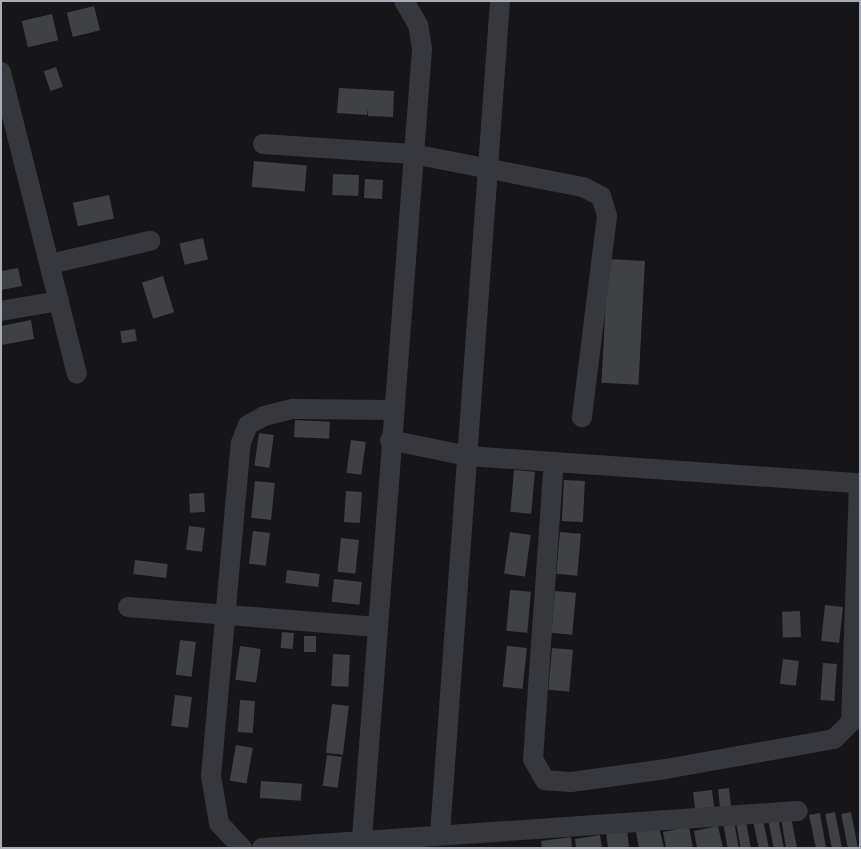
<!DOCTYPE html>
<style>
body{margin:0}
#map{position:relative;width:861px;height:849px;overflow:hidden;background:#161618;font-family:"PT Sans",sans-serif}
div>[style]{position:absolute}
.building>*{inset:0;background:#404145;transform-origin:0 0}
.minor>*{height:20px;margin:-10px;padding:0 10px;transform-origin:10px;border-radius:10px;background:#37383d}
span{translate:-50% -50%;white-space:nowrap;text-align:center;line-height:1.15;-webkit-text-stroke:4.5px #111113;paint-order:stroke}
.frame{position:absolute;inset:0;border:2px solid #a8adb8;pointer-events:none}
</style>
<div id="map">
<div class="building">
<i style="left:94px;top:6px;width:25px;height:28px;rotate:76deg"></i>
<i style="left:52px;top:14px;width:27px;height:31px;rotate:77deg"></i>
<i style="left:56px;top:67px;width:21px;height:13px;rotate:71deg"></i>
<i style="clip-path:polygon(339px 88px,394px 91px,393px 117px,368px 116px,368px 109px,367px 115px,337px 113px)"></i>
<i style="left:254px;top:161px;width:53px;height:26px;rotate:5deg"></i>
<i style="left:333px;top:174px;width:26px;height:21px;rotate:2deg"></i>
<i style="left:365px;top:179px;width:18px;height:19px;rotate:3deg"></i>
<i style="left:109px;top:195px;width:24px;height:37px;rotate:78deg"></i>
<i style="left:203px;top:238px;width:22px;height:24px;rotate:77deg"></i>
<i style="left:608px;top:259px;width:37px;height:124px;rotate:3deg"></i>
<i style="clip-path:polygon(18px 268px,22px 286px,1px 290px,1px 271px)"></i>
<i style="left:163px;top:276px;width:38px;height:22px;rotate:73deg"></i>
<i style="clip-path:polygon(31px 320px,34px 339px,1px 345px,1px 326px)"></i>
<i style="left:135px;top:329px;width:12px;height:15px;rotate:81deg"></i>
<i style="left:295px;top:420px;width:35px;height:17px;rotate:3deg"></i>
<i style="left:259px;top:433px;width:15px;height:33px;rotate:8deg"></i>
<i style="left:351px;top:440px;width:15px;height:33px;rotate:8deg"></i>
<i style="left:514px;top:470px;width:21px;height:42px;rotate:5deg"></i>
<i style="left:564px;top:480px;width:21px;height:41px;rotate:3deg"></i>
<i style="left:255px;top:481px;width:20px;height:37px;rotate:6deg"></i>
<i style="left:346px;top:491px;width:16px;height:31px;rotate:4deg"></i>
<i style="left:204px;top:493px;width:19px;height:15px;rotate:87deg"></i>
<i style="left:189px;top:526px;width:16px;height:24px;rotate:7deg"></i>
<i style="left:253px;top:531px;width:17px;height:33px;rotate:7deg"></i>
<i style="left:510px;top:532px;width:21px;height:42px;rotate:8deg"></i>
<i style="left:560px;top:532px;width:21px;height:42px;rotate:5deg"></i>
<i style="left:341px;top:538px;width:18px;height:34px;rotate:6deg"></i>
<i style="left:135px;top:560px;width:33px;height:14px;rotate:7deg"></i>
<i style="left:287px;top:570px;width:33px;height:13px;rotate:7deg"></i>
<i style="left:334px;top:579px;width:28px;height:23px;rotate:6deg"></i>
<i style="left:510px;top:590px;width:21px;height:41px;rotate:5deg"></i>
<i style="left:555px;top:591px;width:21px;height:42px;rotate:5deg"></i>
<i style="left:825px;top:605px;width:18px;height:36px;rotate:6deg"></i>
<i style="left:800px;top:611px;width:26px;height:18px;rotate:88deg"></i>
<i style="left:282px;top:632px;width:12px;height:16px;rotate:5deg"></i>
<i style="left:304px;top:636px;width:12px;height:16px"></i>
<i style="left:180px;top:640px;width:16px;height:35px;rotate:7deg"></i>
<i style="left:240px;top:646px;width:21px;height:34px;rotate:8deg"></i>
<i style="left:507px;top:646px;width:20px;height:41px;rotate:6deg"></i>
<i style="left:552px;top:648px;width:21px;height:42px;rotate:5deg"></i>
<i style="left:333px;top:654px;width:17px;height:32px;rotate:3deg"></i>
<i style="left:783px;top:659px;width:16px;height:25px;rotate:7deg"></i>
<i style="left:823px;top:663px;width:14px;height:37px;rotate:4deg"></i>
<i style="left:175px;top:695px;width:17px;height:31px;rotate:7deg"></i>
<i style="left:240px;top:700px;width:15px;height:32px;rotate:4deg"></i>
<i style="left:332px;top:704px;width:17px;height:49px;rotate:7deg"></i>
<i style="left:236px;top:745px;width:17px;height:36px;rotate:10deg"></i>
<i style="left:327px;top:755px;width:15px;height:31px;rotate:8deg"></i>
<i style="left:261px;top:781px;width:41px;height:17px;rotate:4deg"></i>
<i style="left:729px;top:788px;width:20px;height:11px;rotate:84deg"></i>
<i style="left:712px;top:790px;width:17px;height:19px;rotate:83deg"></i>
<i style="left:835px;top:812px;width:37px;height:10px;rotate:79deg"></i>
<i style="left:851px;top:812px;width:37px;height:10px;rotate:79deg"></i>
<i style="clip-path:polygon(820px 813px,826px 848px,816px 848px,809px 815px)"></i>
<i style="clip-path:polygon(791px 817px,797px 848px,786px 848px,781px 818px)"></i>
<i style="left:778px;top:818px;width:31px;height:10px;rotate:79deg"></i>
<i style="left:763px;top:820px;width:29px;height:10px;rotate:78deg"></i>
<i style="left:734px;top:821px;width:27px;height:11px;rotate:80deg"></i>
<i style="left:746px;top:821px;width:27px;height:10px;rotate:80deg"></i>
<i style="clip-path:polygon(718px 826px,723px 848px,697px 848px,694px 831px)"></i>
<i style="clip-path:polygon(659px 827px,664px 848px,639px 848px,636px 832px)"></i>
<i style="clip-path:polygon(689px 827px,693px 848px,666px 848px,663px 832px)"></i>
<i style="clip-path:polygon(627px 829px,629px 848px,608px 848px,606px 832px)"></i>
<i style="clip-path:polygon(600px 835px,602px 848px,576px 848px,575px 839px)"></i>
<i style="clip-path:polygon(571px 837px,572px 848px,542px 848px,541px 841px)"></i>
</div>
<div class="minor">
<i style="left:1px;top:72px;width:311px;rotate:75.9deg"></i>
<i style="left:263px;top:144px;width:150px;rotate:3.8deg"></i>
<i style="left:413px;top:154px;width:173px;rotate:11deg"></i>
<i style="left:583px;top:187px;width:20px;rotate:27deg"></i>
<i style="left:601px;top:196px;width:21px;rotate:73deg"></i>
<i style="left:607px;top:216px;width:203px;rotate:97.1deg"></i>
<i style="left:50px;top:264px;width:103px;rotate:-13deg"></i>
<i style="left:1px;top:311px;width:59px;rotate:-9.8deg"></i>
<i style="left:390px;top:440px;width:80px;rotate:11.6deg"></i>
<i style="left:468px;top:456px;width:392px;rotate:4deg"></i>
<i style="left:859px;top:483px;width:239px;rotate:91.9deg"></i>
<i style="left:851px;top:722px;width:24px;rotate:135deg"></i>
<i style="left:834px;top:739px;width:171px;rotate:169.9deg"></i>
<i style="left:666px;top:769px;width:96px;rotate:172.2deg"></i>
<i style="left:571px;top:782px;width:26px;rotate:-176deg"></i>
<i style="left:545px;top:780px;width:24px;rotate:-120deg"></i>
<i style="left:533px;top:759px;width:298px;rotate:-86deg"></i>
<i style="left:128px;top:607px;width:250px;rotate:4.6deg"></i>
<i style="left:440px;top:834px;width:835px;rotate:-85.88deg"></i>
<i style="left:362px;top:838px;width:791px;rotate:-85.65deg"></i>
<i style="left:422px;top:49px;width:24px;rotate:-99deg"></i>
<i style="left:418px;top:25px;width:28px;rotate:-120deg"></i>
<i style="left:242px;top:848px;width:34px;rotate:-133deg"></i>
<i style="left:219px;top:823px;width:48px;rotate:-99.7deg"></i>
<i style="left:211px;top:776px;width:334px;rotate:-84.9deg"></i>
<i style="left:241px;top:443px;width:19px;rotate:-69deg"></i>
<i style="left:248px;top:425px;width:18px;rotate:-29deg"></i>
<i style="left:264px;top:416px;width:30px;rotate:-14deg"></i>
<i style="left:293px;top:409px;width:99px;rotate:0.6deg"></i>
<i style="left:262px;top:848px;width:537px;rotate:-3.95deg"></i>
</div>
<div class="frame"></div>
</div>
